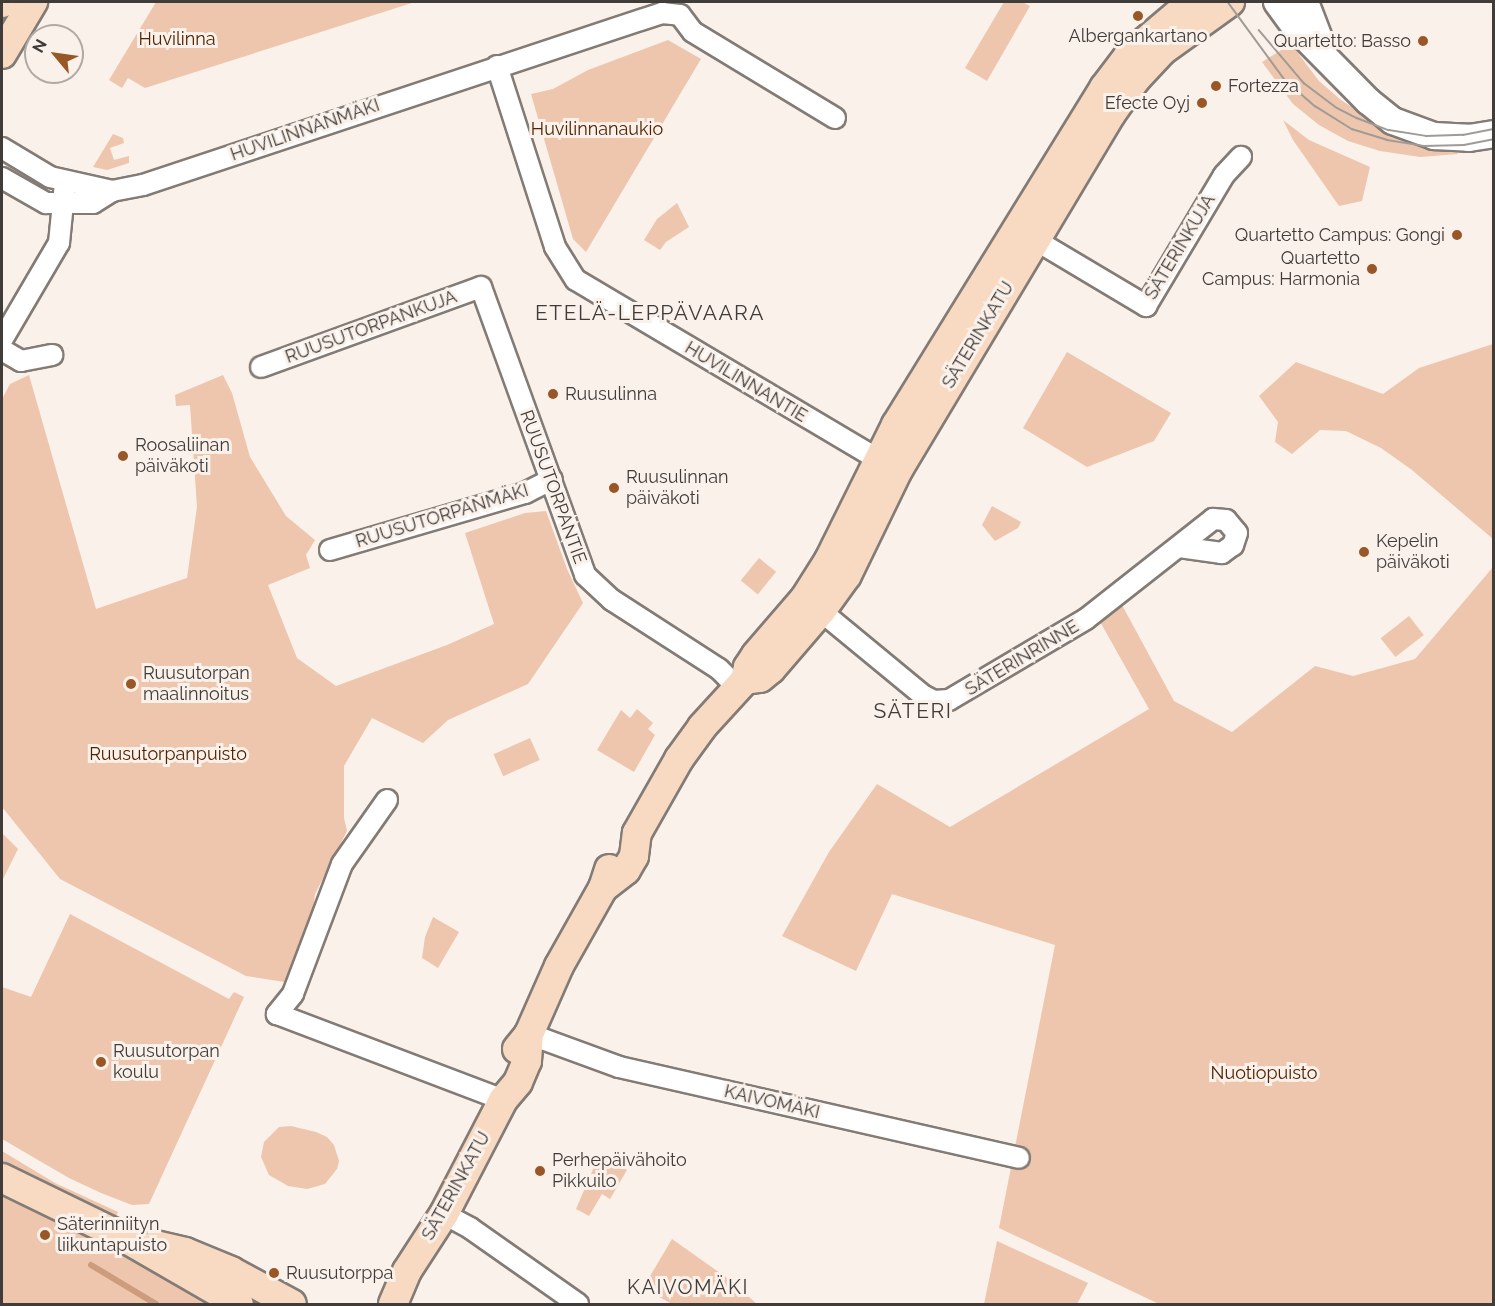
<!DOCTYPE html>
<meta charset="utf-8">
<style>
body{margin:0}
#map{position:relative;width:1495px;height:1306px;overflow:hidden;background:#fbf1eb;font-family:Raleway,sans-serif}
div>[style]{position:absolute}
.green>*{inset:0;background:#edc6ad;transform-origin:0 0}
.stream>*{height:6px;margin:-3px;padding:0 3px;transform-origin:3px;border-radius:3px;background:#cc9c7d}
.roads{filter:drop-shadow(2px 0 #837b75) drop-shadow(-2px 0 #837b75) drop-shadow(0 2px #837b75) drop-shadow(0 -2px #837b75)}
.minor>*{height:20px;margin:-10px;padding:0 10px;transform-origin:10px;border-radius:10px;background:#fff}
.tertiary>*{height:26px;margin:-13px;padding:0 13px;transform-origin:13px;border-radius:13px;background:#fff}
.secondary>*{height:28px;margin:-14px;padding:0 14px;transform-origin:14px;border-radius:14px;background:#f8dac3}
.tram>*{height:1.5px;margin:-0.75px;padding:0 0.75px;transform-origin:0.75px;border-radius:0.75px;background:#a19b96}
.dots>*{width:16px;height:16px;translate:-50% -50%;box-sizing:border-box;border:3px solid #fbf1eb;border-radius:50%}
span{translate:-50% -50%;white-space:nowrap;text-align:center;line-height:1.15;-webkit-text-stroke:6px #fbf1eb;paint-order:stroke}
.poi-label{font-size:18px;color:#3f3c39}
.right{translate:-100% -50%;text-align:right}
.left{translate:0 -50%;text-align:left}
.park-label{font-size:18px;color:#512300}
.street-label{font-size:18px;color:#3f3c39}
.neighbourhood-label{font-size:20px;color:#3f3c39;letter-spacing:1.5px}
.quarter-label{font-size:21px;color:#3f3c39;letter-spacing:1.5px}
.frame{position:absolute;inset:0;border:3px solid #3f3c39;pointer-events:none}
.north{position:absolute;left:24px;top:24px;width:60px;height:60px;box-sizing:border-box;background:#fbf1eb;border:2px solid #b0a9a4;border-radius:50%;rotate:299deg;font-size:16px;font-weight:700;line-height:24px;text-align:center;color:#3f3c39}
.north::after{content:'';display:block;margin:auto;width:21px;height:27px;background:#995626;clip-path:polygon(50% 0,100% 100%,50% 72%,0 100%)}
</style>
<div id="map">
<div class="green">
<i style="clip-path:polygon(156px 2px,415px 2px,145px 88px,128px 78px,122px 88px,109px 80px)"></i>
<i style="clip-path:polygon(1004px 2px,1022px 2px,1030px 6px,987px 81px,965px 68px)"></i>
<i style="clip-path:polygon(668px 40px,701px 59px,586px 252px,573px 239px,531px 94px,553px 89px,588px 70px)"></i>
<i style="clip-path:polygon(1291px 44px,1319px 81px,1341px 100px,1374px 121px,1453px 148px,1458px 154px,1420px 157px,1380px 151px,1348px 141px,1319px 125px,1293px 104px,1262px 62px)"></i>
<i style="clip-path:polygon(1283px 120px,1309px 140px,1370px 167px,1362px 201px,1339px 206px,1293px 140px)"></i>
<i style="clip-path:polygon(113px 134px,123px 138px,124px 143px,110px 148px,114px 160px,129px 156px,129px 163px,107px 170px,93px 167px)"></i>
<i style="clip-path:polygon(677px 203px,689px 227px,666px 242px,660px 250px,644px 240px,657px 219px)"></i>
<i style="clip-path:polygon(1493px 344px,1493px 539px,1412px 470px,1381px 448px,1346px 431px,1320px 430px,1292px 454px,1275px 442px,1278px 422px,1259px 396px,1296px 362px,1383px 394px,1419px 368px)"></i>
<i style="clip-path:polygon(1067px 352px,1171px 413px,1154px 441px,1087px 467px,1023px 428px)"></i>
<i style="clip-path:polygon(29px 375px,96px 609px,187px 578px,197px 507px,190px 405px,176px 406px,175px 395px,223px 375px,232px 393px,250px 457px,286px 516px,315px 540px,306px 555px,310px 568px,268px 585px,297px 658px,336px 686px,447px 645px,494px 624px,465px 533px,525px 513px,546px 511px,567px 569px,583px 603px,528px 684px,448px 720px,423px 743px,372px 718px,344px 766px,344px 818px,347px 831px,315px 894px,311px 927px,291px 983px,246px 976px,60px 879px,2px 807px,2px 399px,10px 384px)"></i>
<i style="clip-path:polygon(992px 506px,1021px 522px,1018px 528px,995px 541px,982px 525px)"></i>
<i style="left:759px;top:558px;width:22px;height:29px;rotate:39deg"></i>
<i style="clip-path:polygon(1493px 567px,1493px 1304px,1159px 1304px,999px 1228px,1055px 945px,892px 894px,856px 971px,782px 936px,829px 852px,877px 784px,950px 827px,1149px 709px,1098px 618px,1122px 605px,1174px 701px,1232px 732px,1315px 666px,1353px 676px,1415px 659px)"></i>
<i style="left:1409px;top:616px;width:24px;height:36px;rotate:52deg"></i>
<i style="clip-path:polygon(637px 709px,653px 723px,648px 729px,655px 735px,634px 772px,597px 750px,621px 710px,630px 718px)"></i>
<i style="left:530px;top:738px;width:24px;height:40px;rotate:66deg"></i>
<i style="clip-path:polygon(2px 833px,18px 849px,2px 881px)"></i>
<i style="clip-path:polygon(70px 914px,229px 999px,234px 992px,244px 997px,149px 1204px,132px 1205px,101px 1193px,69px 1178px,2px 1139px,2px 987px,31px 997px)"></i>
<i style="clip-path:polygon(433px 917px,459px 932px,438px 968px,422px 958px,425px 937px)"></i>
<i style="clip-path:polygon(291px 1126px,316px 1132px,327px 1137px,334px 1145px,339px 1161px,337px 1169px,325px 1184px,307px 1189px,288px 1186px,269px 1175px,261px 1157px,264px 1142px,279px 1127px)"></i>
<i style="clip-path:polygon(2px 1151px,55px 1183px,118px 1212px,116px 1217px,119px 1224px,2px 1166px)"></i>
<i style="clip-path:polygon(600px 1153px,613px 1157px,612px 1161px,627px 1170px,610px 1199px,602px 1194px,589px 1216px,576px 1209px)"></i>
<i style="clip-path:polygon(2px 1189px,115px 1249px,219px 1304px,2px 1304px)"></i>
<i style="clip-path:polygon(672px 1239px,730px 1280px,757px 1304px,672px 1304px,643px 1288px)"></i>
<i style="clip-path:polygon(997px 1241px,1088px 1283px,1077px 1304px,984px 1304px)"></i>
</div>
<div class="stream">
<i style="left:91px;top:1265px;width:76px;rotate:31deg"></i>
</div>
<div class="roads">
<div class="minor">
<i style="left:497px;top:66px;width:190px;rotate:72.2deg"></i>
<i style="left:555px;top:247px;width:39px;rotate:58deg"></i>
<i style="left:576px;top:280px;width:363px;rotate:30.7deg"></i>
<i style="left:2px;top:148px;width:56px;rotate:31.1deg"></i>
<i style="left:50px;top:177px;width:64px;rotate:12.7deg"></i>
<i style="left:2px;top:178px;width:51px;rotate:29.6deg"></i>
<i style="left:46px;top:203px;width:47px"></i>
<i style="left:93px;top:203px;width:22px;rotate:-32deg"></i>
<i style="left:112px;top:191px;width:32px;rotate:-11deg"></i>
<i style="left:143px;top:185px;width:547px;rotate:-18.34deg"></i>
<i style="left:662px;top:13px;width:18px;rotate:6deg"></i>
<i style="left:680px;top:15px;width:21px;rotate:53deg"></i>
<i style="left:693px;top:32px;width:166px;rotate:31.2deg"></i>
<i style="left:1027px;top:235px;width:139px;rotate:30.8deg"></i>
<i style="left:1146px;top:306px;width:152px;rotate:-59.2deg"></i>
<i style="left:1224px;top:175px;width:25px;rotate:-47deg"></i>
<i style="left:2px;top:340px;width:113px;rotate:-59.6deg"></i>
<i style="left:59px;top:243px;width:60px;rotate:-84.3deg"></i>
<i style="left:2px;top:350px;width:22px;rotate:30deg"></i>
<i style="left:21px;top:361px;width:32px;rotate:-11deg"></i>
<i style="left:261px;top:367px;width:234px;rotate:-20deg"></i>
<i style="left:481px;top:287px;width:306px;rotate:70.1deg"></i>
<i style="left:585px;top:575px;width:37px;rotate:43deg"></i>
<i style="left:612px;top:600px;width:127px;rotate:32.8deg"></i>
<i style="left:719px;top:669px;width:27px;rotate:45deg"></i>
<i style="left:330px;top:550px;width:203px;rotate:-16.3deg"></i>
<i style="left:525px;top:493px;width:30px;rotate:-27deg"></i>
<i style="left:811px;top:603px;width:146px;rotate:39.5deg"></i>
<i style="left:924px;top:696px;width:11px;rotate:27deg"></i>
<i style="left:934px;top:701px;width:15px;rotate:-4deg"></i>
<i style="left:949px;top:700px;width:159px;rotate:-30.6deg"></i>
<i style="left:1086px;top:619px;width:162px;rotate:-38.2deg"></i>
<i style="left:1213px;top:519px;width:13px;rotate:4deg"></i>
<i style="left:1226px;top:520px;width:17px;rotate:50deg"></i>
<i style="left:1237px;top:533px;width:13px;rotate:108deg"></i>
<i style="left:1233px;top:545px;width:14px;rotate:144deg"></i>
<i style="left:1222px;top:553px;width:43px;rotate:-172.1deg"></i>
<i style="left:387px;top:800px;width:78px;rotate:125.1deg"></i>
<i style="left:342px;top:864px;width:139px;rotate:110.7deg"></i>
<i style="left:293px;top:994px;width:26px;rotate:129deg"></i>
<i style="left:277px;top:1014px;width:242px;rotate:20.8deg"></i>
<i style="left:529px;top:1034px;width:96px;rotate:20.1deg"></i>
<i style="left:619px;top:1067px;width:410px;rotate:12.8deg"></i>
<i style="left:444px;top:1214px;width:30px;rotate:28deg"></i>
<i style="left:470px;top:1228px;width:132px;rotate:35.1deg"></i>
</div>
<div class="tertiary">
<i style="left:1277px;top:2px;width:32px;rotate:54deg"></i>
<i style="left:1296px;top:28px;width:103px;rotate:45.4deg"></i>
<i style="left:1368px;top:101px;width:32px;rotate:39deg"></i>
<i style="left:1393px;top:121px;width:44px;rotate:20.1deg"></i>
<i style="left:1434px;top:136px;width:35px;rotate:3deg"></i>
<i style="left:1469px;top:138px;width:25px;rotate:-9deg"></i>
<i style="left:1305px;top:2px;width:47px;rotate:68.9deg"></i>
</div>
<div class="secondary">
<i style="left:2px;top:3px;width:1px;rotate:-90deg"></i>
<i style="left:2px;top:54px;width:61px;rotate:-59.2deg"></i>
<i style="left:745px;top:680px;width:15px;rotate:-8deg"></i>
<i style="left:760px;top:678px;width:14px;rotate:-39deg"></i>
<i style="left:771px;top:669px;width:77px;rotate:-49.2deg"></i>
<i style="left:821px;top:611px;width:44px;rotate:-54.2deg"></i>
<i style="left:847px;top:575px;width:117px;rotate:-64.1deg"></i>
<i style="left:898px;top:470px;width:415px;rotate:-59.1deg"></i>
<i style="left:1111px;top:114px;width:43px;rotate:-54.5deg"></i>
<i style="left:1136px;top:79px;width:38px;rotate:-47deg"></i>
<i style="left:1162px;top:51px;width:84px;rotate:-35.8deg"></i>
<i style="left:603px;top:888px;width:29px;rotate:-38deg"></i>
<i style="left:626px;top:870px;width:16px;rotate:-60deg"></i>
<i style="left:634px;top:856px;width:23px;rotate:-83deg"></i>
<i style="left:637px;top:833px;width:85px;rotate:-60.4deg"></i>
<i style="left:679px;top:759px;width:39px;rotate:-54deg"></i>
<i style="left:702px;top:727px;width:64px;rotate:-47.5deg"></i>
<i style="left:745px;top:680px;width:13px;rotate:-77deg"></i>
<i style="left:748px;top:667px;width:14px;rotate:-56deg"></i>
<i style="left:756px;top:655px;width:75px;rotate:-49.3deg"></i>
<i style="left:805px;top:598px;width:45px;rotate:-57.7deg"></i>
<i style="left:829px;top:560px;width:151px;rotate:-63.6deg"></i>
<i style="left:896px;top:425px;width:396px;rotate:-58.3deg"></i>
<i style="left:1104px;top:88px;width:40px;rotate:-53deg"></i>
<i style="left:1128px;top:56px;width:84px;rotate:-40.2deg"></i>
<i style="left:517px;top:1049px;width:19px;rotate:-51deg"></i>
<i style="left:529px;top:1034px;width:74px;rotate:-66.2deg"></i>
<i style="left:559px;top:966px;width:90px;rotate:-60.6deg"></i>
<i style="left:603px;top:888px;width:20px;rotate:-72deg"></i>
<i style="left:2px;top:1178px;width:132px;rotate:26deg"></i>
<i style="left:121px;top:1236px;width:136px;rotate:30deg"></i>
<i style="left:155px;top:1245px;width:31px;rotate:13deg"></i>
<i style="left:185px;top:1252px;width:50px;rotate:22.4deg"></i>
<i style="left:231px;top:1271px;width:69px;rotate:28.4deg"></i>
<i style="left:393px;top:1304px;width:36px;rotate:-67deg"></i>
<i style="left:407px;top:1271px;width:68px;rotate:-57deg"></i>
<i style="left:444px;top:1214px;width:128px;rotate:-62.6deg"></i>
<i style="left:503px;top:1100px;width:23px;rotate:-50deg"></i>
<i style="left:518px;top:1082px;width:23px;rotate:-67deg"></i>
<i style="left:527px;top:1061px;width:27px;rotate:-86deg"></i>
</div>
</div>
<div class="tram">
<i style="left:1228px;top:2px;width:97px;rotate:53.8deg"></i>
<i style="left:1285px;top:80px;width:40px;rotate:41deg"></i>
<i style="left:1315px;top:106px;width:44px;rotate:31.9deg"></i>
<i style="left:1352px;top:129px;width:37px;rotate:17deg"></i>
<i style="left:1387px;top:140px;width:37px;rotate:9deg"></i>
<i style="left:1424px;top:146px;width:40px;rotate:-1.4deg"></i>
<i style="left:1464px;top:145px;width:31px;rotate:-11deg"></i>
<i style="left:1259px;top:30px;width:70px;rotate:49.7deg"></i>
<i style="left:1304px;top:83px;width:41px;rotate:37.1deg"></i>
<i style="left:1337px;top:108px;width:22px;rotate:27deg"></i>
<i style="left:1357px;top:118px;width:34px;rotate:21deg"></i>
<i style="left:1389px;top:130px;width:37px;rotate:9deg"></i>
<i style="left:1426px;top:136px;width:37px;rotate:-2deg"></i>
<i style="left:1463px;top:135px;width:32px;rotate:-11deg"></i>
</div>
<div class="dots">
<i style="left:1138px;top:16px;background:#995626"></i>
<i style="left:1423px;top:41px;background:#995626"></i>
<i style="left:1216px;top:86px;background:#995626"></i>
<i style="left:1202px;top:103px;background:#995626"></i>
<i style="left:1457px;top:235px;background:#995626"></i>
<i style="left:1372px;top:269px;background:#995626"></i>
<i style="left:553px;top:394px;background:#995626"></i>
<i style="left:123px;top:456px;background:#995626"></i>
<i style="left:614px;top:488px;background:#995626"></i>
<i style="left:1364px;top:552px;background:#995626"></i>
<i style="left:131px;top:684px;background:#995626"></i>
<i style="left:101px;top:1062px;background:#995626"></i>
<i style="left:540px;top:1171px;background:#995626"></i>
<i style="left:45px;top:1235px;background:#995626"></i>
<i style="left:274px;top:1273px;background:#995626"></i>
</div>
<div class="poi-label">
<span style="left:1138px;top:36px">Albergankartano</span>
<span class="right" style="left:1411px;top:41px">Quartetto: Basso</span>
<span class="left" style="left:1228px;top:86px">Fortezza</span>
<span class="right" style="left:1190px;top:103px">Efecte Oyj</span>
<span class="right" style="left:1445px;top:235px">Quartetto Campus: Gongi</span>
<span class="right" style="left:1360px;top:269px">Quartetto<br>Campus: Harmonia</span>
<span class="left" style="left:565px;top:394px">Ruusulinna</span>
<span class="left" style="left:135px;top:456px">Roosaliinan<br>päiväkoti</span>
<span class="left" style="left:626px;top:488px">Ruusulinnan<br>päiväkoti</span>
<span class="left" style="left:1376px;top:552px">Kepelin<br>päiväkoti</span>
<span class="left" style="left:143px;top:684px">Ruusutorpan<br>maalinnoitus</span>
<span class="left" style="left:113px;top:1062px">Ruusutorpan<br>koulu</span>
<span class="left" style="left:552px;top:1171px">Perhepäivähoito<br>Pikkuilo</span>
<span class="left" style="left:57px;top:1235px">Säterinniityn<br>liikuntapuisto</span>
<span class="left" style="left:286px;top:1273px">Ruusutorppa</span>
</div>
<div class="park-label">
<span style="left:177px;top:39px">Huvilinna</span>
<span style="left:597px;top:129px">Huvilinnanaukio</span>
<span style="left:168px;top:754px">Ruusutorpanpuisto</span>
<span style="left:1264px;top:1073px">Nuotiopuisto</span>
</div>
<div class="street-label">
<span style="left:305px;top:130px;rotate:-19deg">HUVILINNANMÄKI</span>
<span style="left:1180px;top:247px;rotate:-59deg">SÄTERINKUJA</span>
<span style="left:371px;top:327px;rotate:-20deg">RUUSUTORPANKUJA</span>
<span style="left:978px;top:335px;rotate:-59deg">SÄTERINKATU</span>
<span style="left:746px;top:382px;rotate:31deg">HUVILINNANTIE</span>
<span style="left:553px;top:487px;rotate:70deg">RUUSUTORPANTIE</span>
<span style="left:442px;top:516px;rotate:-17deg">RUUSUTORPANMÄKI</span>
<span style="left:1022px;top:658px;rotate:-31deg">SÄTERINRINNE</span>
<span style="left:772px;top:1102px;rotate:13deg">KAIVOMÄKI</span>
<span style="left:456px;top:1186px;rotate:-61deg">SÄTERINKATU</span>
</div>
<div class="neighbourhood-label">
<span style="left:688px;top:1287px">KAIVOMÄKI</span>
</div>
<div class="quarter-label">
<span style="left:650px;top:313px">ETELÄ-LEPPÄVAARA</span>
<span style="left:913px;top:711px">SÄTERI</span>
</div>
<div class="frame"></div>
<div class="north">N</div>
</div>
